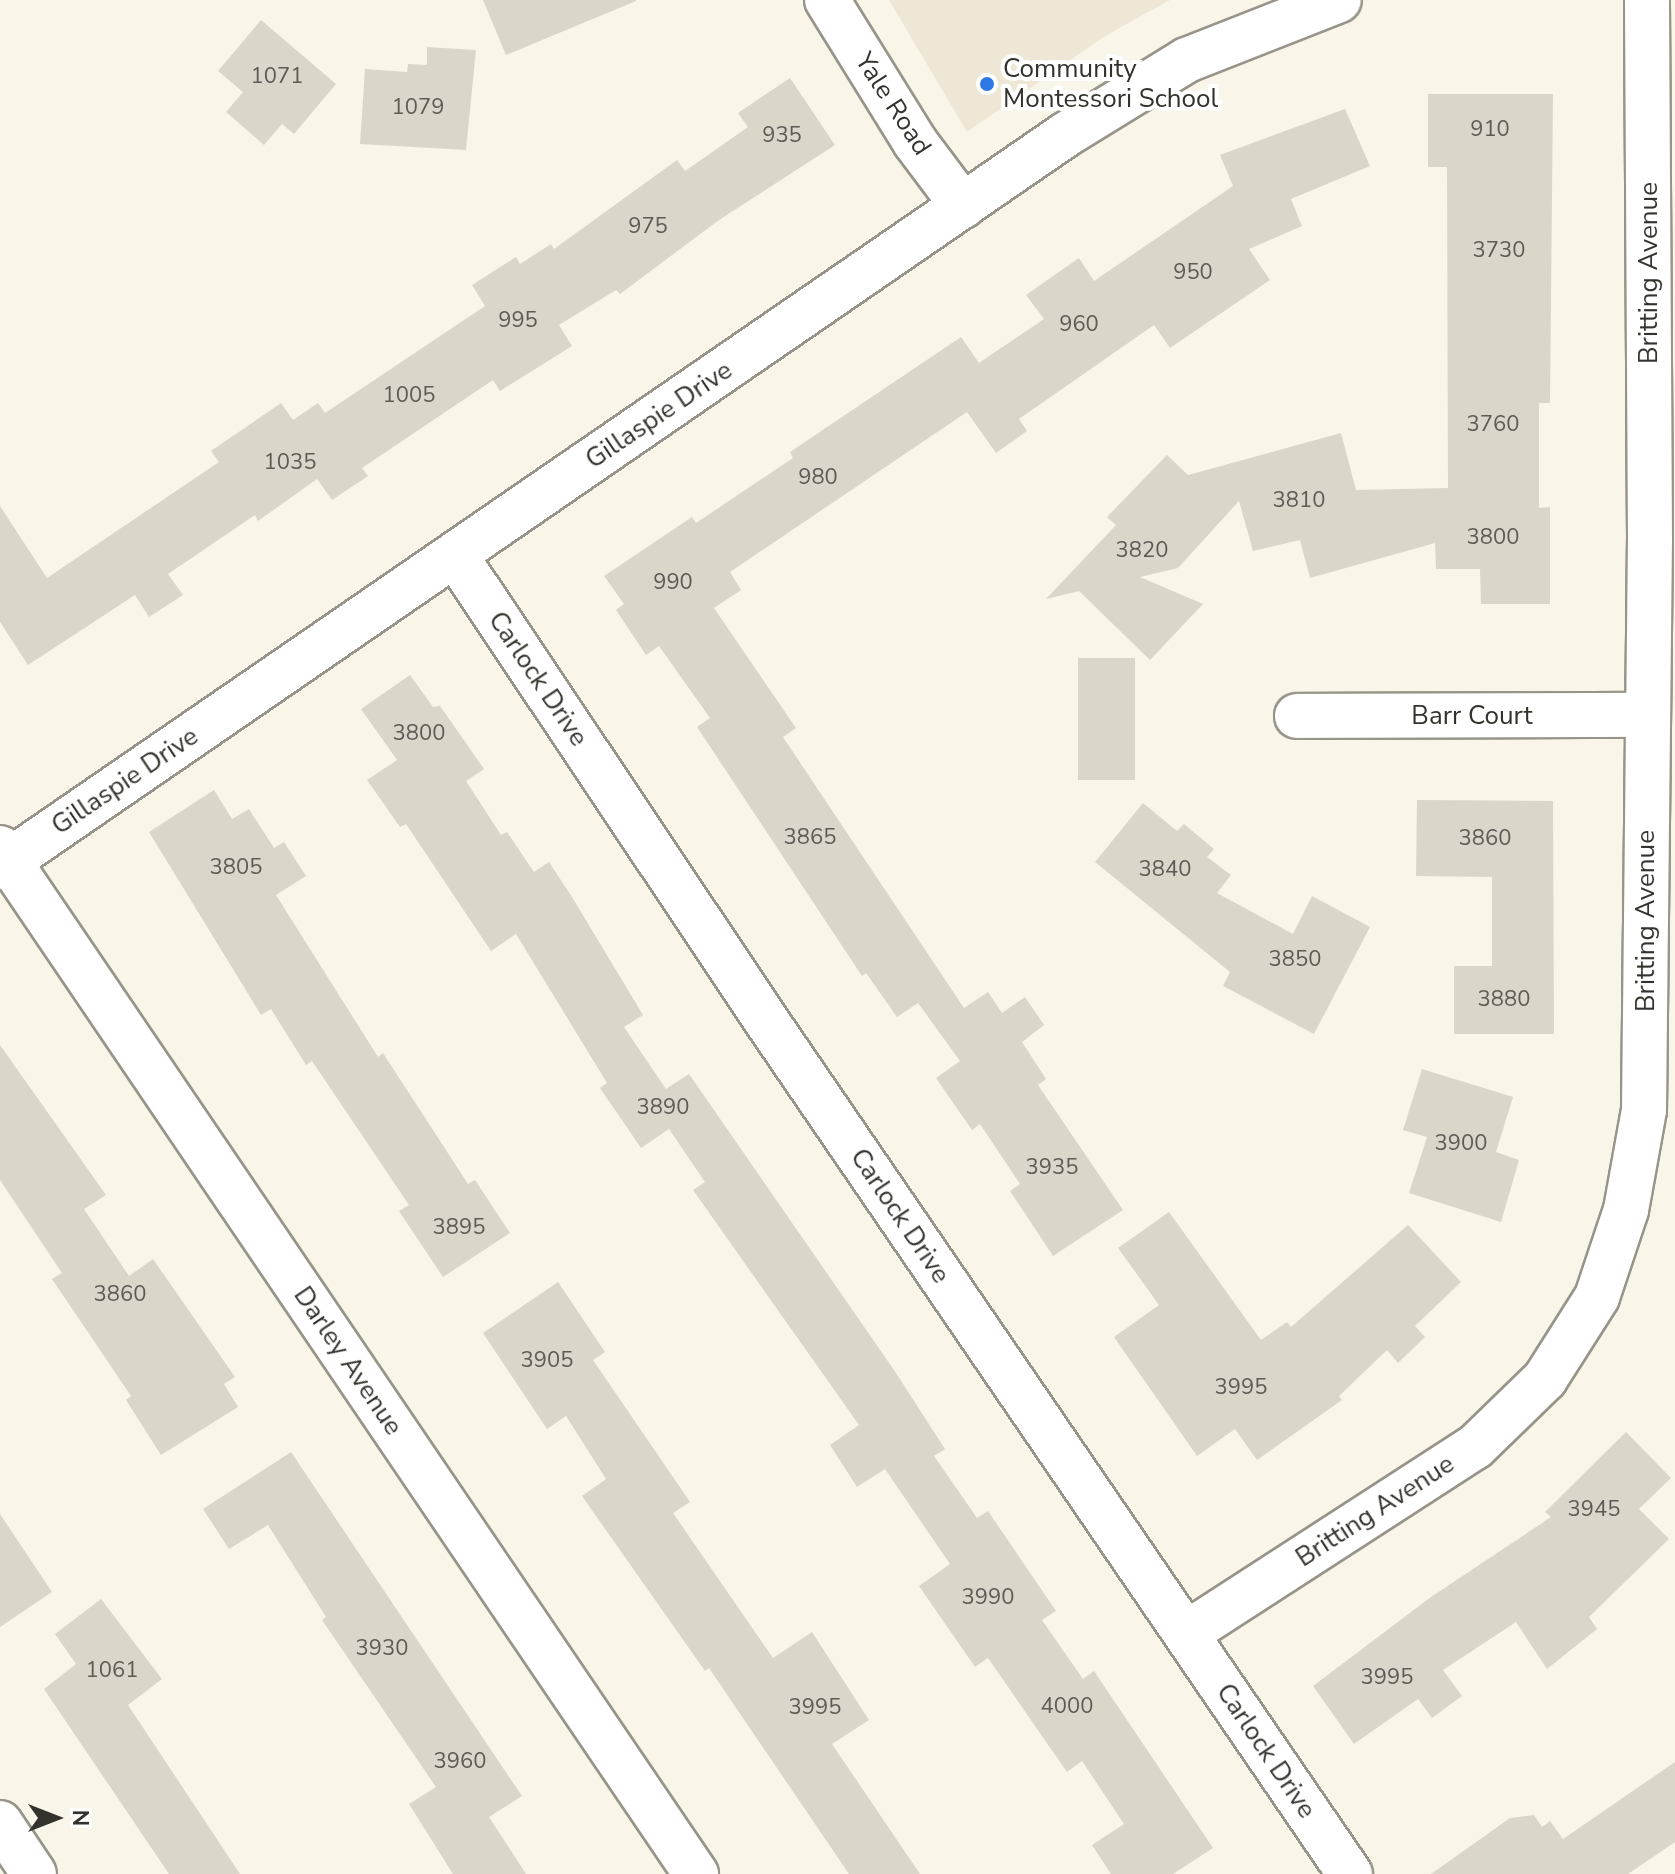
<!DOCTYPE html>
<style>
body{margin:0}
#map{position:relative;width:1675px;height:1874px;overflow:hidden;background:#f9f5e8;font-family:"Nunito Sans",sans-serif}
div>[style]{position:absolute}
.built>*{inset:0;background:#eee7d5}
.building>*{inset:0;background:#dbd6ca;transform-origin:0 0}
.roads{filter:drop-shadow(2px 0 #989489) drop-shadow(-2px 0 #989489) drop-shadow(0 2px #989489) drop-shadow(0 -2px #989489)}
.minor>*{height:44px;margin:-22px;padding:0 22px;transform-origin:22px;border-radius:22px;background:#fff}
.dots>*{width:22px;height:22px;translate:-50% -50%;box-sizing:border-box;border:4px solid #fff;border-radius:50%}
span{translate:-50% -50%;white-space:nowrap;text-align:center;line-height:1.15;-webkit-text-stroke:8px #fff;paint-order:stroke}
.number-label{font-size:22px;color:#5d5b54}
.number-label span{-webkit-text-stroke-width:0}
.poi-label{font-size:26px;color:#33322d}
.left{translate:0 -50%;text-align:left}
.street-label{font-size:26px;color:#33322d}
.north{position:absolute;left:16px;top:1778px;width:80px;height:80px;-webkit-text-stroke:6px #fff;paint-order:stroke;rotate:90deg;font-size:22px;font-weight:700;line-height:32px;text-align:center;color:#33322d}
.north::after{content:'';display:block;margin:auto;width:28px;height:36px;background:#33322d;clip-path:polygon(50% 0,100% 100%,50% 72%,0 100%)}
</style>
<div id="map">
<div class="built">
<i style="clip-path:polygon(889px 0,1170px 0,1105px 36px,967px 132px)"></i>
</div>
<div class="building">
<i style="clip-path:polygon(483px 0,636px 0,636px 1px,506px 55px)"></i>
<i style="clip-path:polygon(261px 20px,336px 84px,294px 134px,282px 124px,264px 145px,226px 112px,243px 92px,218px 71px)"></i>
<i style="clip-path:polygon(427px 47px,476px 50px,466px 150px,360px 144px,365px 69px,407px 72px,408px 64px,427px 65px)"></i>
<i style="clip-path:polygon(790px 78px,835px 145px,719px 220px,620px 294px,616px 290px,559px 325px,572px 346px,500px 391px,493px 380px,362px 468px,368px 476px,332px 500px,317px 479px,258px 521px,255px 515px,168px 574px,183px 595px,149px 617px,135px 595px,28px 665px,0 622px,0 506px,47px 578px,219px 462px,211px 451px,281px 403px,293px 420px,318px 403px,325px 413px,485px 306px,472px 285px,516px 257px,520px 264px,551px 244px,554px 249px,677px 160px,685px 171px,748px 127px,738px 113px)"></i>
<i style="clip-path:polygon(1428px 94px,1553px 94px,1550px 403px,1539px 403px,1539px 508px,1550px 507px,1550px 604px,1481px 604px,1480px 569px,1436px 569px,1435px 543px,1310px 578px,1300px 540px,1253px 551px,1239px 501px,1178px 568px,1140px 577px,1203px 604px,1150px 660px,1079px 591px,1046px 599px,1116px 525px,1107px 517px,1167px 455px,1188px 475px,1341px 433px,1356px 490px,1448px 488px,1447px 167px,1428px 167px)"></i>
<i style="clip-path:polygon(1345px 109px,1370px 166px,1291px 199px,1302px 226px,1249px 249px,1270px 280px,1170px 348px,1154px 325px,1019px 419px,1027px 431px,996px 453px,967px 412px,730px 572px,741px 590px,714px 608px,796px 728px,783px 737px,964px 1008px,988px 992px,1002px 1013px,1025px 997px,1044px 1025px,1022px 1042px,1046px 1079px,1038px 1085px,1123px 1210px,1053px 1256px,1010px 1191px,1020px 1184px,980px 1124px,972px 1130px,936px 1078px,960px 1061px,918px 1003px,897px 1017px,866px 973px,862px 976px,697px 727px,710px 718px,659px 646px,646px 655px,616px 610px,624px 604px,604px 576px,692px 517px,696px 523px,760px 480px,793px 458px,790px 452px,961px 337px,979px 363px,1044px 319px,1026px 295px,1079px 258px,1094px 281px,1233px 186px,1220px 155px)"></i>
<i style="left:1078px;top:658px;width:57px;height:122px"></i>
<i style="clip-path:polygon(410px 675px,433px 707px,440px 706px,484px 769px,466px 781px,501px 835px,507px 832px,534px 872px,549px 862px,572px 897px,643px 1015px,624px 1027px,666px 1089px,689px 1074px,894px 1370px,945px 1449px,934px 1456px,977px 1518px,988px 1511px,1056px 1611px,1042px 1620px,1083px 1679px,1094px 1671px,1213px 1848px,1173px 1874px,1111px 1874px,1092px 1845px,1124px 1824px,1082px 1761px,1067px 1772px,988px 1658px,975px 1667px,919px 1586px,950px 1564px,885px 1469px,857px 1487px,830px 1445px,859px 1425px,693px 1190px,705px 1182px,669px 1129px,641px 1148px,600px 1088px,607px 1083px,516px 934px,491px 951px,406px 824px,400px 827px,367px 780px,397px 760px,361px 709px)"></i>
<i style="clip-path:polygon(214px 790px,232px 819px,249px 809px,274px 848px,284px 842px,306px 876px,276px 895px,378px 1057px,383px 1053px,468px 1184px,475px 1180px,510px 1233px,443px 1277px,399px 1211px,409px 1205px,312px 1061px,306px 1065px,271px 1009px,261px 1015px,149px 832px)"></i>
<i style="clip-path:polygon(1417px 800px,1553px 801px,1554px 1034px,1454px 1034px,1454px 966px,1492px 966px,1492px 877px,1416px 876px)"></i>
<i style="clip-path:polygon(1143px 803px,1177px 831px,1184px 824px,1214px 849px,1207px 857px,1231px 875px,1217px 893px,1293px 934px,1312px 896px,1370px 927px,1314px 1034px,1223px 986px,1230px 972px,1095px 862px)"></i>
<i style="clip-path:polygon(0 1045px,106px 1195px,84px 1209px,129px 1276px,153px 1259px,235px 1377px,224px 1384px,238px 1407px,161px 1455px,126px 1400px,131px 1396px,52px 1279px,62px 1273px,0 1180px)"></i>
<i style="clip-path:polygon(1422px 1069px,1513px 1097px,1496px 1152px,1519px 1160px,1501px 1222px,1409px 1193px,1427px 1137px,1403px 1130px)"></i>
<i style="clip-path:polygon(1169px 1212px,1261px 1340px,1287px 1322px,1291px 1327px,1408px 1225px,1461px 1282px,1415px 1326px,1425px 1337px,1398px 1363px,1387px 1350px,1339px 1396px,1342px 1400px,1257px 1460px,1235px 1429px,1197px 1456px,1114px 1337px,1159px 1305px,1118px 1248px)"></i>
<i style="clip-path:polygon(558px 1282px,605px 1352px,593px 1360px,690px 1502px,673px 1513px,773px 1658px,812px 1632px,869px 1720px,832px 1744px,920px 1874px,849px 1874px,709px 1668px,705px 1671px,582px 1496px,606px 1479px,566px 1416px,547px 1429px,483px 1333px)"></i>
<i style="clip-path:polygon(1626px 1432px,1671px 1478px,1639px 1509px,1669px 1539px,1589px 1617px,1597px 1629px,1547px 1669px,1516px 1622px,1443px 1670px,1462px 1696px,1432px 1718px,1418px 1699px,1354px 1744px,1313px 1686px,1431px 1597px,1551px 1517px,1545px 1512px)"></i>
<i style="clip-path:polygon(291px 1452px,522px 1796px,489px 1817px,526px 1874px,453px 1874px,409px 1804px,436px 1787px,322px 1620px,326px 1617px,268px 1525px,229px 1549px,203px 1509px)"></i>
<i style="clip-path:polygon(0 1514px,52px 1592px,0 1627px)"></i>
<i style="clip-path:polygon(101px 1599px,162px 1679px,128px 1705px,240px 1874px,169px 1874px,44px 1689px,76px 1664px,55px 1634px)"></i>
<i style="clip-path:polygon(1675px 1762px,1675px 1842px,1628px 1874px,1431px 1874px,1510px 1818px,1534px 1815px,1542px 1827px,1550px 1821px,1563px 1839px)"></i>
</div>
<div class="roads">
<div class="minor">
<i style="left:827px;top:0;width:167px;rotate:58.2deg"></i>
<i style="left:915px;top:142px;width:80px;rotate:53.1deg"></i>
<i style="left:455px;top:555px;width:570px;rotate:56.23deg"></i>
<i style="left:772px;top:1029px;width:1024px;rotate:55.63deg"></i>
<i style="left:1297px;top:716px;width:350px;rotate:-0.2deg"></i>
<i style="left:0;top:848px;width:1240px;rotate:55.85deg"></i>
<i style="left:0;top:867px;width:1292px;rotate:-34.5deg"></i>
<i style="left:1065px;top:135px;width:143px;rotate:-31.6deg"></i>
<i style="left:1187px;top:60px;width:163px;rotate:-21.5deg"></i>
<i style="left:1187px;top:1633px;width:343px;rotate:-32.9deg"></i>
<i style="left:1475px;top:1447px;width:98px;rotate:-44.2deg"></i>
<i style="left:1545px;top:1379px;width:97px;rotate:-57.6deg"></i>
<i style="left:1597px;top:1297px;width:92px;rotate:-71.6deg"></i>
<i style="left:1626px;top:1210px;width:102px;rotate:-79.8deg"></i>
<i style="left:1644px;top:1110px;width:570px;rotate:-89.4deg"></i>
<i style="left:1650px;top:540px;width:540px;rotate:-90.32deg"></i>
<i style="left:0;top:1823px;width:61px;rotate:56.3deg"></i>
</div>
</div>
<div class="dots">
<i style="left:987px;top:84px;background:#2e78e5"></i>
</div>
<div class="number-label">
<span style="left:277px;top:77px">1071</span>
<span style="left:418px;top:108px">1079</span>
<span style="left:1490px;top:130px">910</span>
<span style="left:782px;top:136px">935</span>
<span style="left:648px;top:227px">975</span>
<span style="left:1499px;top:251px">3730</span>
<span style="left:1193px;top:273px">950</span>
<span style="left:518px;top:321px">995</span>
<span style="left:1079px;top:325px">960</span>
<span style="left:409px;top:396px">1005</span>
<span style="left:1493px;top:425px">3760</span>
<span style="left:290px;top:463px">1035</span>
<span style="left:818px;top:478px">980</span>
<span style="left:1299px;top:501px">3810</span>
<span style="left:1493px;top:538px">3800</span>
<span style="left:1142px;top:551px">3820</span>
<span style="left:673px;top:583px">990</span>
<span style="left:419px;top:734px">3800</span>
<span style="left:810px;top:838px">3865</span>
<span style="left:1485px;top:839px">3860</span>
<span style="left:236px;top:868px">3805</span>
<span style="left:1165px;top:870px">3840</span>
<span style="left:1295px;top:960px">3850</span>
<span style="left:1504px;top:1000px">3880</span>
<span style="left:663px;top:1108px">3890</span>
<span style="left:1461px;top:1144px">3900</span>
<span style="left:1052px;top:1168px">3935</span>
<span style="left:459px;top:1228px">3895</span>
<span style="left:120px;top:1295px">3860</span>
<span style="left:547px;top:1361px">3905</span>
<span style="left:1241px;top:1388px">3995</span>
<span style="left:1594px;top:1510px">3945</span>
<span style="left:988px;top:1598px">3990</span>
<span style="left:382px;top:1649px">3930</span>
<span style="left:112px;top:1671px">1061</span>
<span style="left:1387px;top:1678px">3995</span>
<span style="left:1067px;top:1707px">4000</span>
<span style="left:815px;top:1708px">3995</span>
<span style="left:460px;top:1762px">3960</span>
</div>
<div class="poi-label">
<span class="left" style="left:1003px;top:84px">Community<br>Montessori School</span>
</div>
<div class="street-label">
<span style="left:893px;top:104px;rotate:57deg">Yale Road</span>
<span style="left:1649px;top:273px;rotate:-90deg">Britting Avenue</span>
<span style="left:659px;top:415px;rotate:-34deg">Gillaspie Drive</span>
<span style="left:538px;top:679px;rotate:56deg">Carlock Drive</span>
<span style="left:1472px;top:716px">Barr Court</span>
<span style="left:125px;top:781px;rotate:-34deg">Gillaspie Drive</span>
<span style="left:1646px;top:921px;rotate:-90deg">Britting Avenue</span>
<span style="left:900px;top:1216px;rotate:56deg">Carlock Drive</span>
<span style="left:348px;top:1361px;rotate:56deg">Darley Avenue</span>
<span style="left:1375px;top:1511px;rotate:-33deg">Britting Avenue</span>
<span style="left:1266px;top:1751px;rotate:56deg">Carlock Drive</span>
</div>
<div class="north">N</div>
</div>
